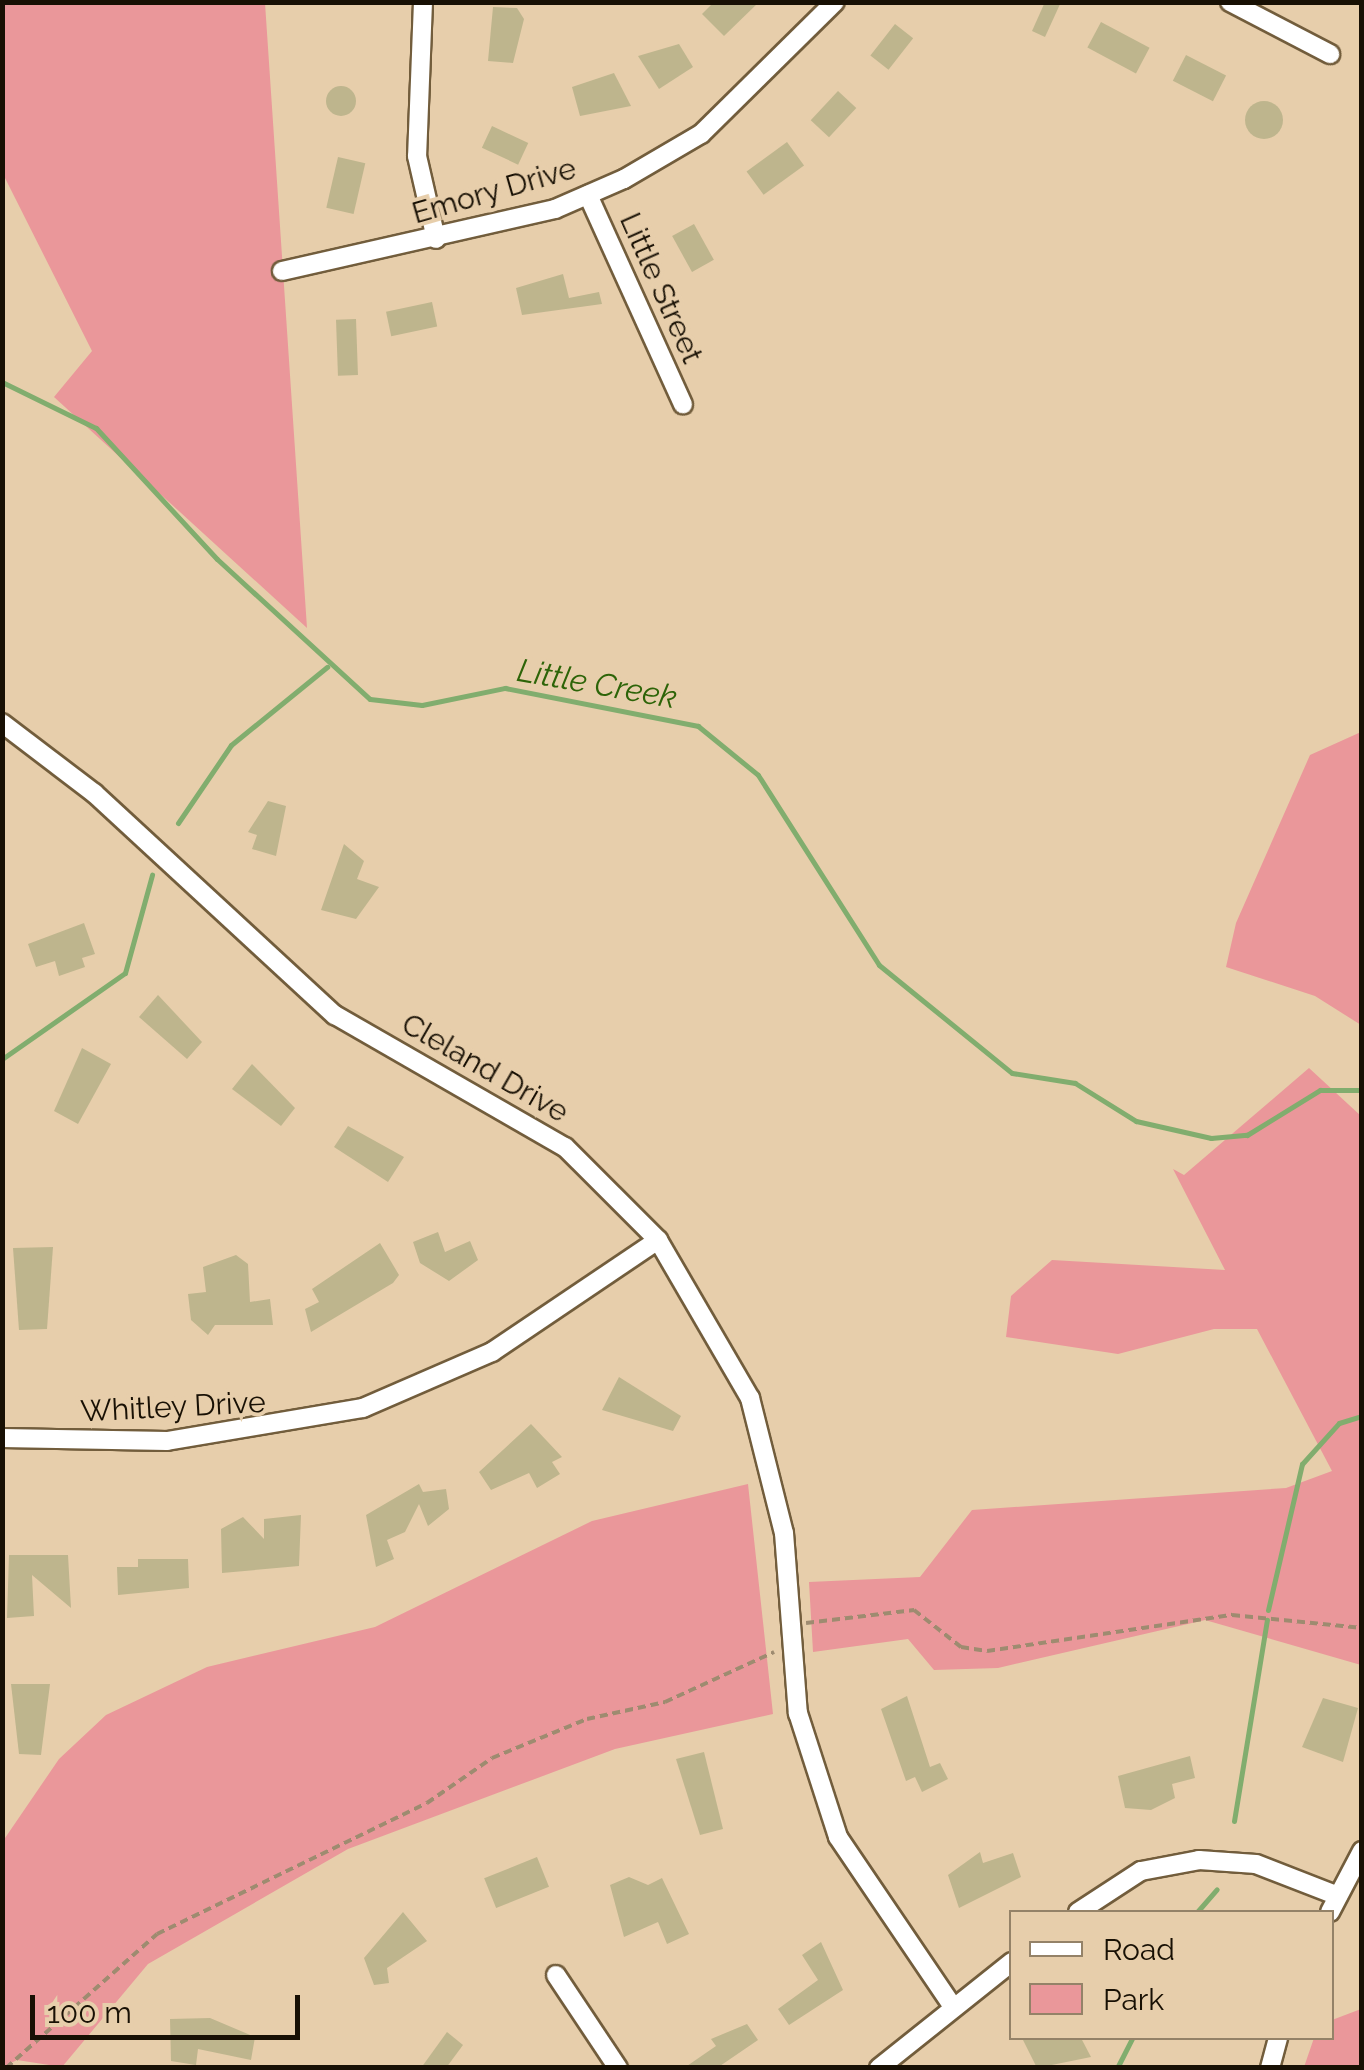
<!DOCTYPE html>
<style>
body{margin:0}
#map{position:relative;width:1364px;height:2070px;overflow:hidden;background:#e7ceab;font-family:Raleway,sans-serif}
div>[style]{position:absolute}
.green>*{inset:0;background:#ea979a}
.stream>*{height:5px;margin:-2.5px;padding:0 2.5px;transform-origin:2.5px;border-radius:2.5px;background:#81ad6e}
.building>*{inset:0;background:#beb58d;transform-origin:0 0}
.round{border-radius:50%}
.path>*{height:4px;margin-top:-2px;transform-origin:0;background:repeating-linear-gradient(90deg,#9e8b70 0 8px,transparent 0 13px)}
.roads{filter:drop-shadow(2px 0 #725d3c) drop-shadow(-2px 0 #725d3c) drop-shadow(0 2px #725d3c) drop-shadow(0 -2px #725d3c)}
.minor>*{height:18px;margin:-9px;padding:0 9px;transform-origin:9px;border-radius:9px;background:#fff}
span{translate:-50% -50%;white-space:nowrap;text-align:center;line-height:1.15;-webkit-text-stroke:8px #e7ceab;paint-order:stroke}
.street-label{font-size:30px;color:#181004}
.water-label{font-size:32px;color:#2d6408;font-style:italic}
.frame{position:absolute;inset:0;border:5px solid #181004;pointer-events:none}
.legend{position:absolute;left:1009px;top:1910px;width:325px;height:130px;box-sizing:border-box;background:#e7ceab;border:2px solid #948268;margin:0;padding:12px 18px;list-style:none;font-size:30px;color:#181004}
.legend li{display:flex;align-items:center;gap:20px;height:50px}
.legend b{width:50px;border:2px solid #948268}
.scale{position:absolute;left:30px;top:1995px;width:270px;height:45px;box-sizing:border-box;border:5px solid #181004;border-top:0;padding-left:12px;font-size:30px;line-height:35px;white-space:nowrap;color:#181004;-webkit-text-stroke:8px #e7ceab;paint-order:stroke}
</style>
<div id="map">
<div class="green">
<i style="clip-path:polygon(3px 3px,265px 3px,307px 628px,54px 397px,92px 351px,3px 174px)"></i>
<i style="clip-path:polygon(1361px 732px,1361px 1025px,1315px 996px,1226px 967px,1236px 923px,1310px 755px)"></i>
<i style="clip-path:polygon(1309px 1068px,1361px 1116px,1361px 1665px,1205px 1620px,998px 1668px,934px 1670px,908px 1639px,813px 1652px,809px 1582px,920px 1577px,972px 1510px,1286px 1488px,1332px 1471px,1257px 1329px,1214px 1329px,1118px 1354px,1006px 1337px,1011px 1296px,1052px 1260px,1225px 1270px,1173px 1169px,1184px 1175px)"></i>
<i style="clip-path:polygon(748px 1484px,773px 1714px,615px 1749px,348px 1849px,148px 1964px,62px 2067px,17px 2060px,3px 2067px,3px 1841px,59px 1759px,106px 1715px,207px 1667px,375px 1627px,592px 1521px)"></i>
<i style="clip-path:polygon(1361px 2009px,1361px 2067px,1304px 2067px,1314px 2038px,1332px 2038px,1332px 2020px)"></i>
</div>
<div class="stream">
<i style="left:2px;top:382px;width:105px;rotate:26.1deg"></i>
<i style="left:96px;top:428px;width:178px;rotate:47.3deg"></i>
<i style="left:217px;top:559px;width:207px;rotate:42.5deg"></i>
<i style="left:370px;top:699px;width:52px;rotate:6.6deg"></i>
<i style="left:422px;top:705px;width:85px;rotate:-11.6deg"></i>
<i style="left:505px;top:688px;width:197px;rotate:11.1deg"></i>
<i style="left:698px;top:726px;width:77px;rotate:39.2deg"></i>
<i style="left:758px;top:775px;width:225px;rotate:57.5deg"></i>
<i style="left:879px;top:965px;width:171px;rotate:39.1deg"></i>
<i style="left:1012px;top:1073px;width:64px;rotate:9deg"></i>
<i style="left:1075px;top:1083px;width:72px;rotate:31.9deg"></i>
<i style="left:1136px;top:1121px;width:77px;rotate:12.8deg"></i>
<i style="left:1211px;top:1138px;width:36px;rotate:-5deg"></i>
<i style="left:1247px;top:1135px;width:86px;rotate:-31.7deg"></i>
<i style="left:1320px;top:1090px;width:42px"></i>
<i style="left:178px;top:823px;width:94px;rotate:-55.8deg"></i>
<i style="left:231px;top:745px;width:124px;rotate:-39.1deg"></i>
<i style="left:2px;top:1059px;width:150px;rotate:-35deg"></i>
<i style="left:125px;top:973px;width:102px;rotate:-74.6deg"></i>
<i style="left:1268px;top:1610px;width:150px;rotate:-76.9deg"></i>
<i style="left:1302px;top:1464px;width:55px;rotate:-47.9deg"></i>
<i style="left:1339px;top:1423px;width:24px;rotate:-17deg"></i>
<i style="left:1234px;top:1821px;width:204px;rotate:-80.7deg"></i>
<i style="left:1197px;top:1912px;width:30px;rotate:-49deg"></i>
<i style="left:1117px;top:2068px;width:34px;rotate:-63deg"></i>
</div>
<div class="building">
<i style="clip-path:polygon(714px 2px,759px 2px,724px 36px,702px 14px)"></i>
<i style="clip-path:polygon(1045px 2px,1061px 2px,1045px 37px,1032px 31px)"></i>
<i style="clip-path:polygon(493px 7px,517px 8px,524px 19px,513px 63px,488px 61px)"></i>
<i style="left:1101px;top:22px;width:55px;height:29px;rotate:28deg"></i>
<i style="left:895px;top:24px;width:23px;height:40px;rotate:38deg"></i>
<i style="clip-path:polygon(679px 44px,693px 67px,659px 89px,638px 56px)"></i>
<i style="left:1186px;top:55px;width:45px;height:29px;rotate:27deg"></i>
<i style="clip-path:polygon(614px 73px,631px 106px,580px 116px,572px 87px)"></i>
<i class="round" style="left:326px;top:86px;width:30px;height:30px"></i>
<i style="left:838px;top:91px;width:25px;height:40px;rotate:43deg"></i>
<i class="round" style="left:1245px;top:101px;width:38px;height:38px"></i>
<i style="left:492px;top:126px;width:40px;height:24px;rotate:25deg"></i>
<i style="left:787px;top:142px;width:29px;height:50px;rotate:54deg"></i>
<i style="left:338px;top:157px;width:28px;height:52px;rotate:13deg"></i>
<i style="left:694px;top:224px;width:41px;height:25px;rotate:61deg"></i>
<i style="clip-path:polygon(563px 274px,569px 298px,599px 292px,602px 304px,522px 315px,516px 288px)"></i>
<i style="left:432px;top:302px;width:25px;height:47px;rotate:78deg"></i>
<i style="left:356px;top:319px;width:56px;height:20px;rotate:88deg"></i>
<i style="clip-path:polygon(268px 801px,286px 806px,276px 856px,252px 849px,257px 835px,248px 832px)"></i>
<i style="clip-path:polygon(344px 844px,364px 861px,357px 879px,379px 887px,356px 919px,321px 910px)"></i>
<i style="clip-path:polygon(84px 923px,95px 954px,82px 958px,85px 967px,59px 976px,55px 961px,36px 967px,28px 944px)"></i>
<i style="clip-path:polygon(158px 995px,202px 1042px,187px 1059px,139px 1017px)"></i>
<i style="clip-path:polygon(82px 1048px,111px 1064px,78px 1124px,54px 1111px)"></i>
<i style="clip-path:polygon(252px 1064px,295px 1108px,281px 1126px,232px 1089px)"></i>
<i style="clip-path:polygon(348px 1126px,404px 1157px,388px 1182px,334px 1147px)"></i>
<i style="clip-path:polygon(438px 1232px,445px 1252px,470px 1241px,478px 1260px,449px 1281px,420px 1263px,413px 1242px)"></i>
<i style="clip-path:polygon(380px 1243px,399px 1275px,393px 1283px,311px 1332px,305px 1309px,319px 1302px,312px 1289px)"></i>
<i style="clip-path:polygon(53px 1247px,47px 1329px,19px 1330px,13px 1248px)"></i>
<i style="clip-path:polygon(236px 1255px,248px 1264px,250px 1302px,270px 1299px,273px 1325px,215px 1325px,208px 1335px,191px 1320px,188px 1294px,206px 1292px,203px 1267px)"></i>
<i style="clip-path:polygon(619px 1377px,681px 1416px,673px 1431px,602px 1410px)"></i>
<i style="clip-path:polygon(531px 1424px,562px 1457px,552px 1462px,560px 1474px,537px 1488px,529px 1473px,491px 1490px,479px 1472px)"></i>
<i style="clip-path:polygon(419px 1484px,423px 1492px,446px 1489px,449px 1509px,428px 1526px,419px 1504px,405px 1532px,387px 1540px,394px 1559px,376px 1567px,366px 1515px)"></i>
<i style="clip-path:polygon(301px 1515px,299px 1566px,222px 1573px,221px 1529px,243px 1517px,264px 1539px,264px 1519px)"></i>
<i style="clip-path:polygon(9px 1555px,68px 1555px,71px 1608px,32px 1575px,34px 1616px,7px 1618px)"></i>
<i style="clip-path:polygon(138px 1559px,188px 1559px,189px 1588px,118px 1595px,117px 1567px,138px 1567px)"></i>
<i style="clip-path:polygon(11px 1684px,50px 1684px,41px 1755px,19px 1754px)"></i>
<i style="clip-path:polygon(907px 1696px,930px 1767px,940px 1763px,948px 1779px,922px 1792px,915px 1777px,906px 1781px,881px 1709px)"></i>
<i style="clip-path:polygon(1323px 1698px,1358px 1708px,1343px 1762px,1302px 1747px)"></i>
<i style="clip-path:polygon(704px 1752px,723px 1829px,700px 1835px,676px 1759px)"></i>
<i style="clip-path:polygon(1190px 1756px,1195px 1778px,1172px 1784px,1175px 1798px,1151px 1810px,1125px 1808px,1118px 1776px)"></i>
<i style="clip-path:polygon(980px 1852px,983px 1863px,1013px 1853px,1021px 1877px,959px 1908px,948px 1875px)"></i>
<i style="left:537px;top:1857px;width:32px;height:57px;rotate:68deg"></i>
<i style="clip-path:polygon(629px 1877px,648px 1885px,662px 1878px,689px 1934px,667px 1944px,658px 1922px,624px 1937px,610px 1885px)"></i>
<i style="clip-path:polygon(403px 1912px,427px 1941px,387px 1968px,389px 1983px,374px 1985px,364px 1958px)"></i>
<i style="clip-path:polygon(821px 1942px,843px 1990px,789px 2025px,778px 2009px,818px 1980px,802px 1955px)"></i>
<i style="clip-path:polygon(210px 2018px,255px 2037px,251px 2060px,198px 2049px,196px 2065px,171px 2061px,170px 2019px)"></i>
<i style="clip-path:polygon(747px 2024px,758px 2040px,717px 2068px,684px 2068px,716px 2046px,711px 2039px)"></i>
<i style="clip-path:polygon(447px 2032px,463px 2045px,446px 2068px,421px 2068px)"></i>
<i style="clip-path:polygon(1022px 2038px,1081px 2038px,1091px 2057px,1037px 2068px)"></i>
</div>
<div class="path">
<i style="left:806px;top:1623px;width:109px;rotate:-6.9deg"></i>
<i style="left:914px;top:1610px;width:60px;rotate:38.2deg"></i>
<i style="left:961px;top:1647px;width:26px;rotate:9deg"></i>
<i style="left:987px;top:1651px;width:248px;rotate:-8.4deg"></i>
<i style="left:1232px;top:1615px;width:131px;rotate:5.7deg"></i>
<i style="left:6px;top:2068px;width:202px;rotate:-41.6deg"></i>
<i style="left:157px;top:1934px;width:300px;rotate:-25.9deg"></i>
<i style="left:427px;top:1803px;width:79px;rotate:-34.7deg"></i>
<i style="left:492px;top:1758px;width:103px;rotate:-22.3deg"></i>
<i style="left:587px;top:1719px;width:80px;rotate:-12.3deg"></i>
<i style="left:665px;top:1702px;width:120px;rotate:-24.6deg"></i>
</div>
<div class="roads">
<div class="minor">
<i style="left:423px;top:2px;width:154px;rotate:92.2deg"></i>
<i style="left:417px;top:156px;width:85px;rotate:77.1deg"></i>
<i style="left:1230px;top:2px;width:113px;rotate:27.5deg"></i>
<i style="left:588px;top:195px;width:230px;rotate:65.6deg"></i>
<i style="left:282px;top:271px;width:280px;rotate:-12.8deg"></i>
<i style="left:555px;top:209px;width:75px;rotate:-23.5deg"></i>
<i style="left:624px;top:179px;width:89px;rotate:-30.3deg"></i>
<i style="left:701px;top:134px;width:188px;rotate:-44.6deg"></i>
<i style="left:2px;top:723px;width:116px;rotate:37.3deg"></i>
<i style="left:94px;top:793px;width:328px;rotate:42.7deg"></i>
<i style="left:335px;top:1015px;width:265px;rotate:29.9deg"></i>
<i style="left:565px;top:1147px;width:132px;rotate:45deg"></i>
<i style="left:658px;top:1240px;width:183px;rotate:59.8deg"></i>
<i style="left:750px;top:1398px;width:139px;rotate:75.9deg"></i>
<i style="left:784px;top:1533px;width:181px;rotate:85.6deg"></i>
<i style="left:798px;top:1713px;width:130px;rotate:72.1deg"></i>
<i style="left:838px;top:1837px;width:205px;rotate:55.9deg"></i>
<i style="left:2px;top:1438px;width:165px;rotate:1deg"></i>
<i style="left:167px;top:1441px;width:199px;rotate:-9.6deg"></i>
<i style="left:363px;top:1408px;width:141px;rotate:-23.5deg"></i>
<i style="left:492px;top:1352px;width:200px;rotate:-34deg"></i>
<i style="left:1078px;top:1912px;width:75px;rotate:-33.1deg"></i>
<i style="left:1141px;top:1871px;width:59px;rotate:-10.7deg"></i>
<i style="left:1199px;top:1860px;width:57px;rotate:4deg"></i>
<i style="left:1256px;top:1864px;width:88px;rotate:21.3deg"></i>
<i style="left:1330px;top:1912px;width:69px;rotate:-62.3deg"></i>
<i style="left:556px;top:1975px;width:112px;rotate:56.3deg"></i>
<i style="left:879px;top:2068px;width:170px;rotate:-38.6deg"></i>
<i style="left:1270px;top:2068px;width:31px;rotate:-75deg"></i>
</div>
</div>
<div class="street-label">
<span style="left:494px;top:191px;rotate:-16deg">Emory Drive</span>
<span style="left:661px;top:288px;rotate:66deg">Little Street</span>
<span style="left:485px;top:1068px;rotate:30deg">Cleland Drive</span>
<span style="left:173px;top:1407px;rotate:-3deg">Whitley Drive</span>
</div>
<div class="water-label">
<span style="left:597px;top:684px;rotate:10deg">Little Creek</span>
</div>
<div class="frame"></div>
<ul class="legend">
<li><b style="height:12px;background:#fff"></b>Road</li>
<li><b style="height:28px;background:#ea979a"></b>Park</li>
</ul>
<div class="scale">100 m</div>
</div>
